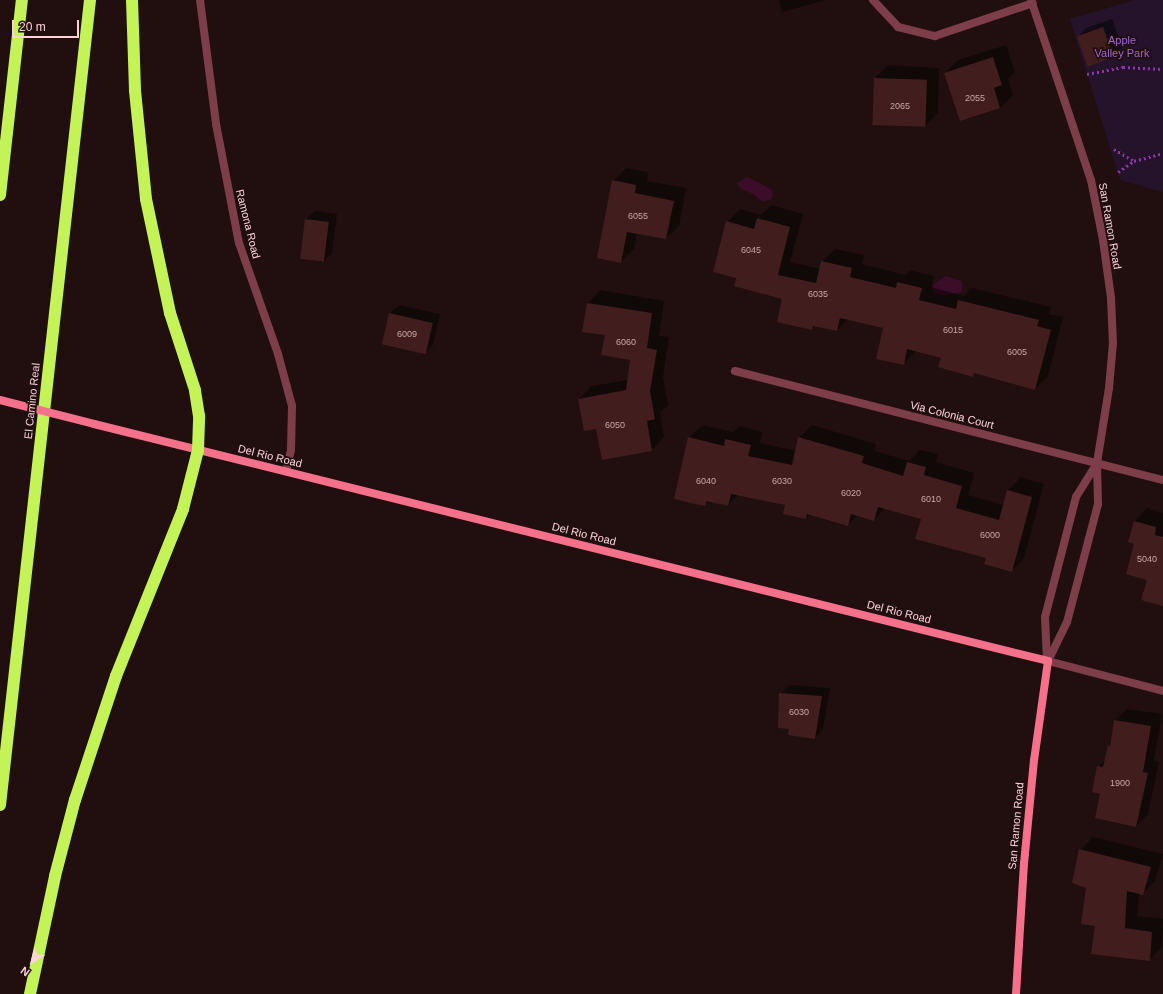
<!DOCTYPE html>
<style>
body{margin:0}
#map{position:relative;width:1163px;height:994px;overflow:hidden;background:#210f10;font-family:Arial,sans-serif}
div>[style]{position:absolute}
.green>*{inset:0;background:#24132b}
.water>*{inset:0;background:#3c0d29}
.shadow>*{inset:0;background:#0007}
.building>*{inset:0;background:#411d1d;transform-origin:0 0}
.path>*{height:2.5px;margin-top:-1.25px;transform-origin:0;background:repeating-linear-gradient(90deg,#8a37ab 0 2px,transparent 0 5px)}
.street>*{height:8px;margin:-4px;padding:0 4px;transform-origin:4px;border-radius:4px;background:#7d3e49}
.secondary>*{height:8px;margin:-4px;padding:0 4px;transform-origin:4px;border-radius:4px;background:#f5718b}
.highway>*{height:12px;margin:-6px;padding:0 6px;transform-origin:6px;border-radius:6px;background:#c4f357}
.secondary-bridge>*{height:8px;margin:-4px;padding:0 4px;transform-origin:4px;border-radius:4px;background:#f5718b}
span{translate:-50% -50%;white-space:nowrap;text-align:center;line-height:1.15;-webkit-text-stroke:3.5px #210f10;paint-order:stroke}
.number-label{font-size:9px;color:#cda6a8}
.number-label span{-webkit-text-stroke-width:0}
.park-label{font-size:11px;color:#a064d6}
.street-label{font-size:11px;color:#fcd3d7}
.north{position:absolute;left:12px;top:942px;width:40px;height:40px;-webkit-text-stroke:3px #210f10;paint-order:stroke;rotate:216deg;font-size:11px;font-weight:700;line-height:16px;text-align:center;color:#fcd3d7}
.north::after{content:'';display:block;margin:auto;width:14px;height:18px;background:#fcd3d7;clip-path:polygon(50% 0,100% 100%,50% 72%,0 100%)}
.scale{position:absolute;left:12px;top:20px;width:67px;height:18px;box-sizing:border-box;border:2px solid #fcd3d7;border-top:0;padding-left:5px;font-size:12px;line-height:14px;white-space:nowrap;color:#fcd3d7;-webkit-text-stroke:3px #210f10;paint-order:stroke}
</style>
<div id="map">
<div class="green">
<i style="clip-path:polygon(1135px 0,1163px 0,1163px 192px,1120px 180px,1070px 19px)"></i>
</div>
<div class="water">
<i style="clip-path:polygon(747px 177px,771px 189px,773px 194px,771px 199px,763px 202px,753px 194px,740px 188px,737px 183px)"></i>
<i style="clip-path:polygon(946px 276px,961px 281px,963px 286px,961px 292px,943px 296px,936px 294px,932px 289px,934px 284px)"></i>
</div>
<div class="shadow">
<i style="clip-path:polygon(779px 0,826px 0,782px 12px)"></i>
<i style="clip-path:polygon(1112px 19px,1122px 48px,1113px 56px,1078px 37px,1086px 28px)"></i>
<i style="clip-path:polygon(1006px 45px,1015px 72px,1008px 79px,1013px 95px,1000px 108px,945px 73px,958px 60px)"></i>
<i style="clip-path:polygon(888px 65px,939px 68px,938px 113px,925px 126px,875px 78px)"></i>
<i style="clip-path:polygon(626px 168px,648px 172px,647px 181px,686px 188px,679px 226px,666px 238px,637px 233px,634px 249px,621px 261px,613px 181px)"></i>
<i style="clip-path:polygon(771px 205px,803px 214px,790px 262px,820px 269px,822px 262px,835px 249px,864px 255px,862px 264px,906px 275px,910px 270px,934px 276px,931px 287px,964px 296px,972px 288px,1051px 307px,1049px 314px,1063px 317px,1048px 376px,1035px 389px,976px 372px,973px 375px,942px 358px,916px 351px,903px 364px,884px 327px,848px 319px,837px 330px,816px 325px,812px 329px,784px 298px,737px 278px,727px 222px,740px 209px,761px 215px)"></i>
<i style="clip-path:polygon(315px 211px,337px 214px,332px 253px,323px 262px,300px 258px,306px 219px)"></i>
<i style="clip-path:polygon(600px 290px,664px 301px,659px 336px,669px 337px,663px 377px,668px 405px,660px 413px,664px 437px,652px 450px,597px 428px,579px 399px,592px 386px,628px 380px,631px 359px,606px 334px,588px 303px)"></i>
<i style="clip-path:polygon(399px 305px,440px 314px,433px 345px,424px 354px,383px 344px,390px 313px)"></i>
<i style="clip-path:polygon(702px 425px,733px 432px,739px 426px,763px 432px,760px 443px,796px 451px,799px 438px,812px 425px,876px 444px,875px 451px,909px 461px,920px 450px,938px 454px,936px 462px,974px 473px,968px 495px,1004px 505px,1008px 490px,1021px 477px,1044px 484px,1024px 558px,1012px 570px,922px 518px,885px 508px,874px 520px,858px 515px,847px 525px,810px 514px,806px 518px,786px 505px,739px 494px,728px 505px,709px 501px,705px 505px,689px 438px)"></i>
<i style="clip-path:polygon(1147px 508px,1163px 513px,1163px 604px,1148px 579px,1135px 544px,1135px 521px)"></i>
<i style="clip-path:polygon(789px 685px,830px 688px,823px 729px,815px 738px,790px 729px,780px 694px)"></i>
<i style="clip-path:polygon(1127px 709px,1162px 714px,1154px 760px,1159px 762px,1148px 814px,1136px 826px,1101px 793px,1098px 767px,1106px 759px,1115px 720px)"></i>
<i style="clip-path:polygon(1093px 837px,1163px 854px,1155px 881px,1142px 894px,1139px 893px,1137px 916px,1163px 919px,1162px 947px,1149px 960px,1096px 925px,1080px 850px)"></i>
</div>
<div class="building">
<i style="left:1103px;top:27px;width:32px;height:28px;rotate:70deg"></i>
<i style="clip-path:polygon(993px 57px,1002px 85px,994px 88px,1000px 108px,960px 121px,944px 73px)"></i>
<i style="left:874px;top:78px;width:53px;height:47px;rotate:2deg"></i>
<i style="clip-path:polygon(612px 180px,636px 185px,635px 193px,674px 201px,666px 239px,627px 232px,621px 263px,597px 258px)"></i>
<i style="clip-path:polygon(757px 218px,790px 227px,778px 275px,816px 283px,821px 261px,852px 268px,850px 277px,896px 288px,897px 282px,922px 288px,919px 300px,956px 309px,958px 300px,1039px 320px,1037px 326px,1051px 330px,1035px 390px,974px 373px,973px 377px,938px 367px,941px 358px,907px 349px,904px 365px,876px 359px,883px 328px,840px 318px,837px 331px,813px 326px,812px 330px,777px 322px,782px 299px,734px 286px,736px 278px,713px 272px,726px 221px,754px 229px)"></i>
<i style="left:305px;top:219px;width:24px;height:40px;rotate:7deg"></i>
<i style="clip-path:polygon(587px 303px,652px 313px,647px 348px,657px 350px,650px 391px,655px 419px,647px 421px,652px 451px,602px 460px,596px 429px,584px 431px,578px 399px,626px 390px,630px 360px,601px 355px,605px 335px,582px 332px)"></i>
<i style="left:389px;top:313px;width:45px;height:32px;rotate:13deg"></i>
<i style="clip-path:polygon(688px 437px,724px 446px,725px 439px,751px 445px,748px 456px,792px 465px,798px 437px,864px 456px,862px 463px,903px 476px,907px 462px,926px 467px,924px 475px,962px 486px,956px 508px,999px 520px,1007px 490px,1032px 497px,1012px 572px,984px 564px,986px 558px,915px 539px,921px 519px,878px 507px,874px 521px,851px 514px,848px 526px,807px 514px,806px 519px,783px 514px,785px 505px,731px 494px,728px 506px,707px 501px,705px 506px,674px 499px)"></i>
<i style="clip-path:polygon(1134px 521px,1156px 527px,1155px 535px,1163px 537px,1163px 606px,1141px 600px,1147px 580px,1126px 574px,1134px 544px,1128px 542px)"></i>
<i style="clip-path:polygon(779px 693px,822px 696px,815px 739px,788px 735px,789px 729px,778px 728px)"></i>
<i style="clip-path:polygon(1114px 720px,1151px 726px,1143px 772px,1148px 773px,1136px 827px,1095px 818px,1100px 794px,1092px 792px,1097px 766px,1103px 767px,1108px 745px,1110px 746px)"></i>
<i style="clip-path:polygon(1079px 849px,1151px 867px,1143px 895px,1127px 891px,1125px 928px,1152px 932px,1150px 961px,1091px 954px,1095px 926px,1081px 924px,1086px 888px,1072px 883px)"></i>
</div>
<div class="path">
<i style="left:1087px;top:74px;width:37px;rotate:-11deg"></i>
<i style="left:1123px;top:67px;width:40px;rotate:2.9deg"></i>
<i style="left:1114px;top:149px;width:23px;rotate:31deg"></i>
<i style="left:1118px;top:172px;width:19px;rotate:-35deg"></i>
<i style="left:1134px;top:161px;width:30px;rotate:-15deg"></i>
</div>
<div class="street">
<i style="left:200px;top:0;width:125px;rotate:82.6deg"></i>
<i style="left:216px;top:124px;width:121px;rotate:79.1deg"></i>
<i style="left:239px;top:243px;width:118px;rotate:70.6deg"></i>
<i style="left:278px;top:354px;width:54px;rotate:74.9deg"></i>
<i style="left:292px;top:406px;width:44px;rotate:91.3deg"></i>
<i style="left:291px;top:450px;width:22px;rotate:103deg"></i>
<i style="left:873px;top:0;width:37px;rotate:47deg"></i>
<i style="left:898px;top:27px;width:38px;rotate:14deg"></i>
<i style="left:935px;top:36px;width:103px;rotate:-18.6deg"></i>
<i style="left:1031px;top:0;width:190px;rotate:71.6deg"></i>
<i style="left:1091px;top:180px;width:61px;rotate:78.7deg"></i>
<i style="left:1103px;top:240px;width:59px;rotate:82.1deg"></i>
<i style="left:1111px;top:298px;width:45px;rotate:87.5deg"></i>
<i style="left:1113px;top:343px;width:45px;rotate:95.1deg"></i>
<i style="left:1109px;top:388px;width:76px;rotate:99.1deg"></i>
<i style="left:1097px;top:463px;width:41px;rotate:88.6deg"></i>
<i style="left:1098px;top:504px;width:122px;rotate:104.7deg"></i>
<i style="left:1067px;top:622px;width:43px;rotate:116deg"></i>
<i style="left:735px;top:371px;width:442px;rotate:14.3deg"></i>
<i style="left:1047px;top:660px;width:43px;rotate:-92.7deg"></i>
<i style="left:1045px;top:617px;width:124px;rotate:-75.5deg"></i>
<i style="left:1076px;top:497px;width:39px;rotate:-58deg"></i>
<i style="left:1048px;top:661px;width:119px;rotate:14.6deg"></i>
</div>
<div class="secondary">
<i style="left:94px;top:424px;width:983px;rotate:13.95deg"></i>
<i style="left:1048px;top:661px;width:100px;rotate:98deg"></i>
<i style="left:1034px;top:760px;width:103px;rotate:95.5deg"></i>
<i style="left:1024px;top:863px;width:131px;rotate:93.5deg"></i>
</div>
<div class="highway">
<i style="left:0;top:195px;width:196px;rotate:-83.6deg"></i>
<i style="left:0;top:805px;width:810px;rotate:-83.62deg"></i>
<i style="left:30px;top:994px;width:121px;rotate:-78deg"></i>
<i style="left:55px;top:876px;width:79px;rotate:-75.3deg"></i>
<i style="left:75px;top:800px;width:131px;rotate:-71.7deg"></i>
<i style="left:116px;top:676px;width:180px;rotate:-68.1deg"></i>
<i style="left:183px;top:509px;width:61px;rotate:-75.7deg"></i>
<i style="left:198px;top:450px;width:34px;rotate:-88deg"></i>
<i style="left:199px;top:416px;width:26px;rotate:-99deg"></i>
<i style="left:195px;top:390px;width:81px;rotate:-108deg"></i>
<i style="left:170px;top:313px;width:116px;rotate:-101.9deg"></i>
<i style="left:146px;top:199px;width:110px;rotate:-95.8deg"></i>
<i style="left:135px;top:90px;width:90px;rotate:-91.9deg"></i>
</div>
<div class="secondary-bridge">
<i style="left:0;top:400px;width:97px;rotate:14.3deg"></i>
</div>
<div class="number-label">
<span style="left:975px;top:98px">2055</span>
<span style="left:900px;top:106px">2065</span>
<span style="left:638px;top:216px">6055</span>
<span style="left:751px;top:250px">6045</span>
<span style="left:818px;top:294px">6035</span>
<span style="left:953px;top:330px">6015</span>
<span style="left:407px;top:334px">6009</span>
<span style="left:626px;top:342px">6060</span>
<span style="left:1017px;top:352px">6005</span>
<span style="left:615px;top:425px">6050</span>
<span style="left:706px;top:481px">6040</span>
<span style="left:782px;top:481px">6030</span>
<span style="left:851px;top:493px">6020</span>
<span style="left:931px;top:499px">6010</span>
<span style="left:990px;top:535px">6000</span>
<span style="left:1147px;top:559px">5040</span>
<span style="left:799px;top:712px">6030</span>
<span style="left:1120px;top:783px">1900</span>
</div>
<div class="park-label">
<span style="left:1122px;top:47px">Apple<br>Valley Park</span>
</div>
<div class="street-label">
<span style="left:248px;top:224px;rotate:76deg">Ramona Road</span>
<span style="left:1110px;top:226px;rotate:80deg">San Ramon Road</span>
<span style="left:32px;top:401px;rotate:-84deg">El Camino Real</span>
<span style="left:952px;top:415px;rotate:14deg">Via Colonia Court</span>
<span style="left:270px;top:456px;rotate:14deg">Del Rio Road</span>
<span style="left:584px;top:534px;rotate:14deg">Del Rio Road</span>
<span style="left:899px;top:612px;rotate:14deg">Del Rio Road</span>
<span style="left:1016px;top:826px;rotate:-85deg">San Ramon Road</span>
</div>
<div class="north">N</div>
<div class="scale">20 m</div>
</div>
